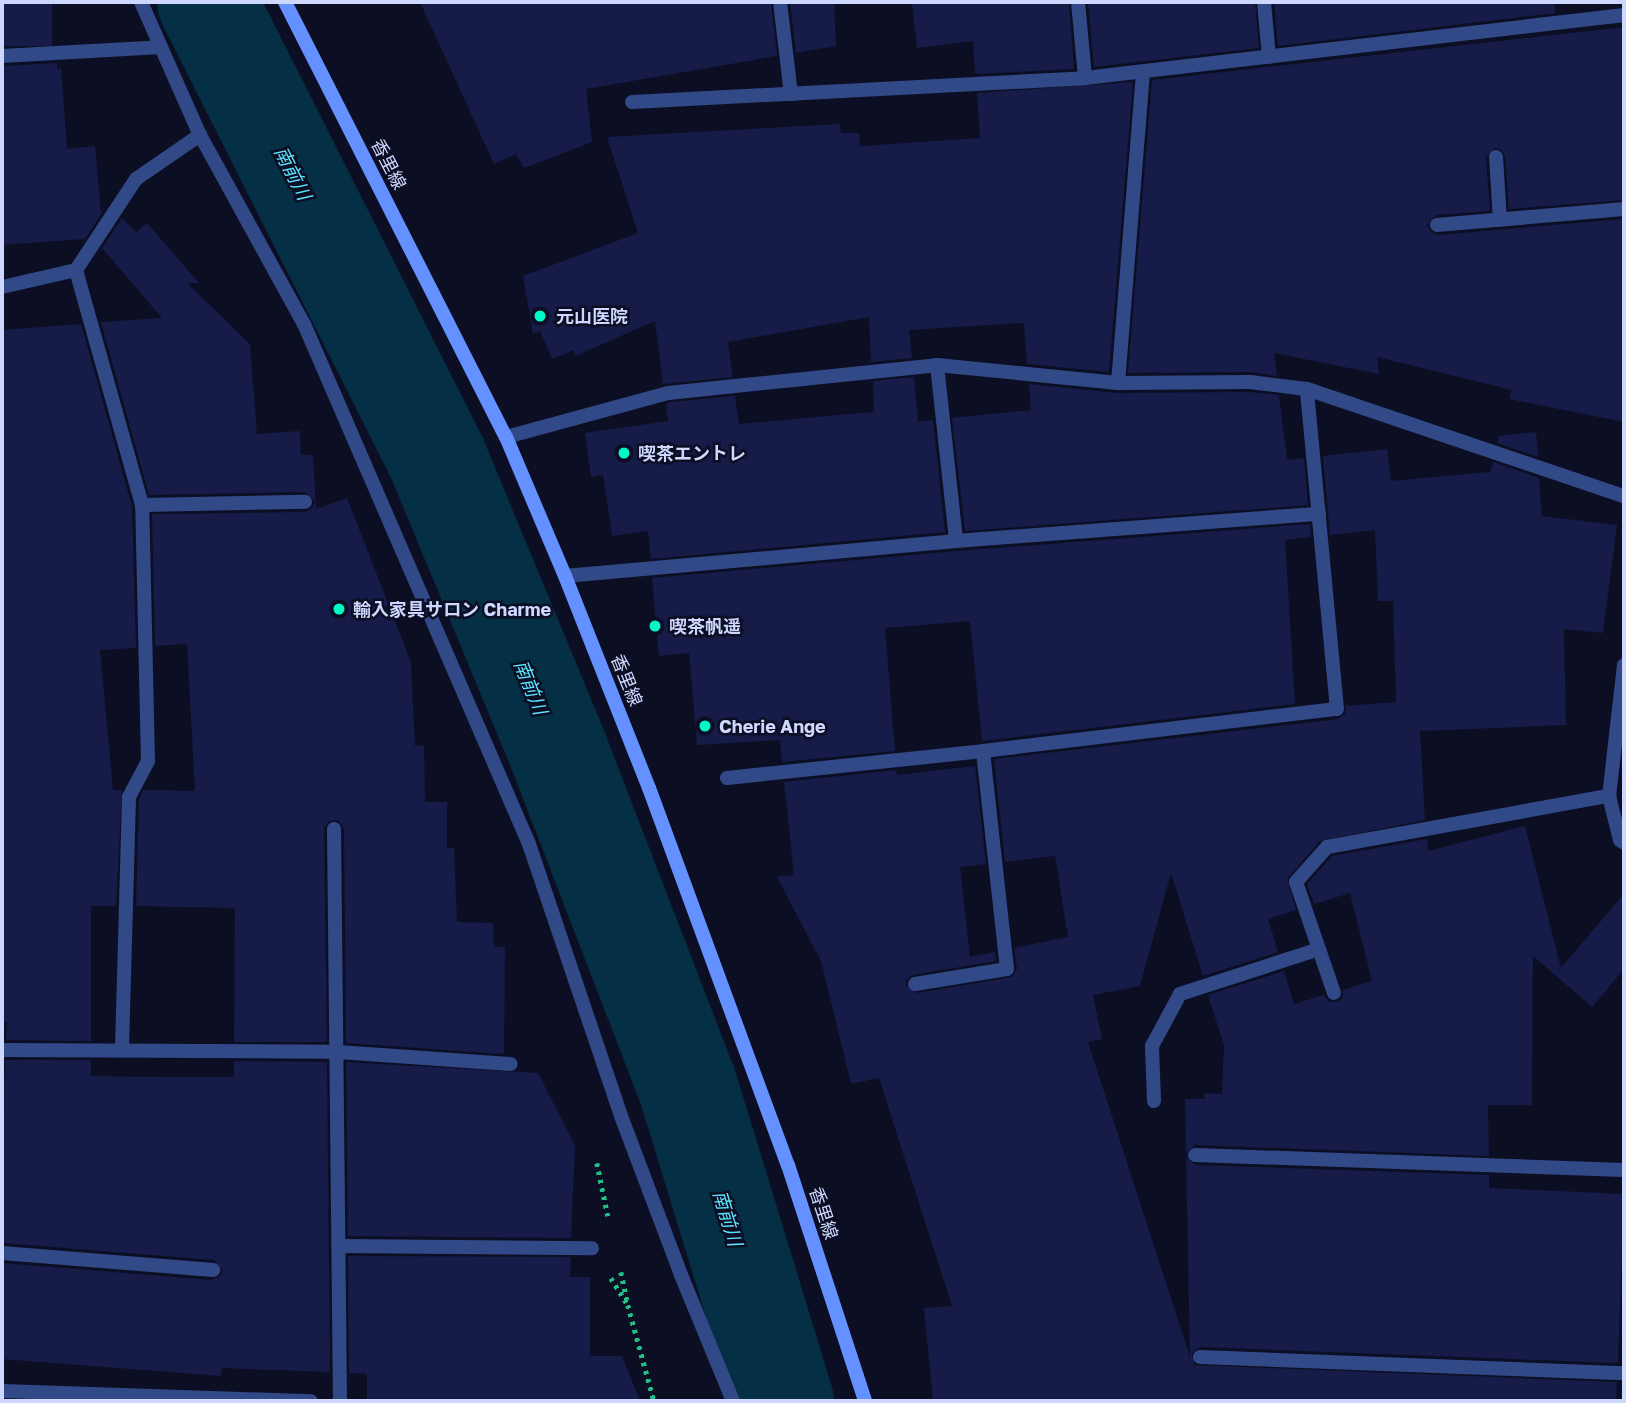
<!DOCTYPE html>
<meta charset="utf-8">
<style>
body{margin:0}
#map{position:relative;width:1626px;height:1403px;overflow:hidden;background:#0c0f24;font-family:"Golos Text","Noto Sans JP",sans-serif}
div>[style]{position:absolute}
.river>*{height:100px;margin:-50px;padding:0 50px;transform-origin:50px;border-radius:50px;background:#042f44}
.building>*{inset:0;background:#161b47;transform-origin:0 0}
.path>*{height:4.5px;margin-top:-2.25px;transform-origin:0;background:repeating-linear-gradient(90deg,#22c086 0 3.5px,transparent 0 8.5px)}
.lane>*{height:14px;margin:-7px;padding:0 7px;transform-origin:7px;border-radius:7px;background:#324988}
.street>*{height:14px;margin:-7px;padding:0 7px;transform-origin:7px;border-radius:7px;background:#324988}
.secondary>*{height:14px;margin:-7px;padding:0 7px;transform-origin:7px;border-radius:7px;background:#6590ff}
.dots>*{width:19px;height:19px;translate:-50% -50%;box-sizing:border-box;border:4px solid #0c0f24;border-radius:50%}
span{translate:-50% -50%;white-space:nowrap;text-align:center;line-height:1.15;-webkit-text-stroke:5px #0c0f24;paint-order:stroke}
.street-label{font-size:18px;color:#ced8ff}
.poi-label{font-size:18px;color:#ced8ff;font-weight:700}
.left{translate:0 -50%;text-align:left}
.water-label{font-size:19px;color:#5ce5ff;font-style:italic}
.frame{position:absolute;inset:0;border:4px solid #ced8ff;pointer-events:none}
</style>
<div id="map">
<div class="river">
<i style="left:207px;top:2px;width:511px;rotate:63.23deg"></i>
<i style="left:437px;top:458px;width:319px;rotate:67.5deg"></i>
<i style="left:559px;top:753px;width:355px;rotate:68.9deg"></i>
<i style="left:687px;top:1084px;width:332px;rotate:73deg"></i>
</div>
<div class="building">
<i style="left:2px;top:2px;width:50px;height:44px"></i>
<i style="clip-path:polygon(420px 2px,771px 2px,777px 56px,586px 89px,592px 142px,524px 168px,516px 154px,494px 164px)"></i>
<i style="clip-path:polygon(790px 2px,834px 2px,836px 46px,796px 53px)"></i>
<i style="clip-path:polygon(912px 2px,1069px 2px,1074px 69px,975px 74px,973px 41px,917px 48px)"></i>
<i style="clip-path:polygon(1088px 2px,1255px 2px,1259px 48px,1094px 67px)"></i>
<i style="clip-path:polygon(1274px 2px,1554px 2px,1555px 13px,1278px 46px)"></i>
<i style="clip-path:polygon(1624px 27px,1624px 200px,1509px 209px,1505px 156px,1501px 149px,1495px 148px,1486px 157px,1490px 211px,1436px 215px,1427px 225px,1430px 231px,1438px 235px,1624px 219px,1624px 422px,1509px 399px,1512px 390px,1377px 357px,1379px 374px,1274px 353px,1277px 376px,1250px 372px,1128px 373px,1152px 80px)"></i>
<i style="clip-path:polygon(57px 63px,57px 69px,61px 69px,67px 149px,95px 146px,101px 212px,105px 208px,85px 239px,2px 245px,2px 66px)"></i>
<i style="clip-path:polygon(1133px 82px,1109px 372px,1027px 364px,1024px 323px,909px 330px,912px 358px,871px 362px,869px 317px,728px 342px,733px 377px,663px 384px,655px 321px,575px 356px,574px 350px,552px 359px,540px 331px,533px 334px,523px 276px,638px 233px,607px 137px,840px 124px,841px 133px,859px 133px,860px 146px,980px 138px,977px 93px)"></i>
<i style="clip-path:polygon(122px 218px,136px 232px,147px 223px,199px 283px,187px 283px,250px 344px,257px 434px,300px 431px,301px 455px,313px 455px,316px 509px,347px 498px,411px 662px,415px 746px,424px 745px,425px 802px,447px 802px,447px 848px,454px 848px,457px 922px,493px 923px,494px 947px,505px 947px,504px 1054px,346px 1043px,344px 829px,338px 820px,329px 821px,324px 829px,327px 1042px,234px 1042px,235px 908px,136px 906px,139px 800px,143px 790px,195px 791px,187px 644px,155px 646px,152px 514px,305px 512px,313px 507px,315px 501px,305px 492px,149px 495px,101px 322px,162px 318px,102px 248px)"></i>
<i style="clip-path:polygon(81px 324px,132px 506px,136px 648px,100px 650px,113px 790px,122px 790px,116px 906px,91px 906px,91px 1041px,6px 1040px,7px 1022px,2px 1022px,2px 330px)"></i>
<i style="clip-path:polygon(914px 377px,918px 422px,933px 420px,945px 532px,651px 559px,648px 531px,612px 536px,603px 475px,591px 477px,585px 433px,668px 421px,666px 404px,670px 402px,735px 396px,739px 424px,872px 412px,874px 411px,873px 381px)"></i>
<i style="clip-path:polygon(1029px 384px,1117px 393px,1249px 392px,1279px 395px,1287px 460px,1304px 458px,1308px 505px,965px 531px,952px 418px,1031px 410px)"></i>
<i style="clip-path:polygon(1536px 432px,1538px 457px,1497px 443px,1499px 436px)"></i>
<i style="clip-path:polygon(1387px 449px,1391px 481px,1490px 472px,1493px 462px,1539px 478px,1542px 516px,1617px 525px,1603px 633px,1564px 629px,1566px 725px,1420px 731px,1425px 820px,1320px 841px,1287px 879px,1296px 910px,1268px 919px,1278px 952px,1203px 976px,1171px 873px,1140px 986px,1093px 995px,1102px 1039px,1088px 1042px,1190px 1357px,1186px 1157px,1195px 1165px,1489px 1175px,1489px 1188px,1624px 1194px,1618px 1363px,1200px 1347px,1192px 1353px,1194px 1365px,1617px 1382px,1616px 1401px,933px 1401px,924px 1308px,952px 1306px,879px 1078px,851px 1084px,821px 961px,777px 877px,794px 875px,784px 782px,896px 770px,897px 775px,975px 766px,986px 864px,960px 867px,970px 957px,995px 952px,996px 961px,913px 975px,906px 980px,906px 986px,917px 993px,1012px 977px,1017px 969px,1014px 948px,1068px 937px,1055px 856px,1005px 862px,994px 759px,1338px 719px,1345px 714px,1346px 706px,1396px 702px,1393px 601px,1378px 601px,1375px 530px,1330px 535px,1323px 456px)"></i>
<i style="clip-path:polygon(1310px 524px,1311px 537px,1285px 540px,1295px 704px,982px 741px,970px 621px,885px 628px,895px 751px,782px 762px,780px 740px,697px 745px,689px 653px,659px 656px,652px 578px,957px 551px)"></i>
<i style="clip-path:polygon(1525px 826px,1561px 968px,1624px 894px,1624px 969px,1592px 1007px,1533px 956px,1532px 1105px,1488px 1105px,1489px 1156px,1195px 1145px,1186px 1153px,1185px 1099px,1205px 1099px,1204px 1093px,1222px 1094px,1224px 1045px,1208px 995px,1284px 971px,1294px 1004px,1324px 995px,1328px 1001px,1336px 1002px,1342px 999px,1343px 990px,1372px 981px,1350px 893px,1314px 904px,1307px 884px,1332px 856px,1427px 839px,1428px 851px)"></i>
<i style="clip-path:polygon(5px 1060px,91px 1060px,91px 1076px,164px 1077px,234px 1077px,234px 1061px,327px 1062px,330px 1372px,222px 1368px,221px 1376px,2px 1359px,2px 1263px,212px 1280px,220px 1276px,223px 1270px,214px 1260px,2px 1243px)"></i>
<i style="clip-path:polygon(346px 1062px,538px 1073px,575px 1146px,571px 1238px,348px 1236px)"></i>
<i style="clip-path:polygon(348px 1256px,571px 1257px,570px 1277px,590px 1277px,590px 1356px,622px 1356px,640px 1401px,367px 1401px,367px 1374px,349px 1373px)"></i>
</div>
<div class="path">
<i style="left:597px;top:1163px;width:54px;rotate:78.3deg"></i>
<i style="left:621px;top:1272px;width:34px;rotate:78deg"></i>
<i style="left:611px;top:1278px;width:32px;rotate:58deg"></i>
<i style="left:628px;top:1305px;width:99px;rotate:74.8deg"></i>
</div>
<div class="lane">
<i style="left:339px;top:1246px;width:253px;rotate:0.5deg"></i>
</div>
<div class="street">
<i style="left:141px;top:2px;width:145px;rotate:66.1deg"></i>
<i style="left:200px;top:135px;width:216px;rotate:61.2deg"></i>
<i style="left:304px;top:324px;width:567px;rotate:66.6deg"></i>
<i style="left:529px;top:844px;width:287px;rotate:71.3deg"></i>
<i style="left:621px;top:1116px;width:170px;rotate:69.3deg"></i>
<i style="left:681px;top:1275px;width:136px;rotate:67.6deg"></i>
<i style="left:780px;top:2px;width:93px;rotate:83.2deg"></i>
<i style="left:1078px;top:2px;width:76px;rotate:84.7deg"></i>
<i style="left:1264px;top:2px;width:55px;rotate:84.8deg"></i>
<i style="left:2px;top:56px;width:159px;rotate:-3.2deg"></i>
<i style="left:632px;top:102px;width:454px;rotate:-3deg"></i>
<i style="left:1085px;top:78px;width:543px;rotate:-6.67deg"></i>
<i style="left:1496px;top:157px;width:63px;rotate:86.4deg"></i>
<i style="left:1437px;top:225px;width:188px;rotate:-4.9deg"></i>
<i style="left:2px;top:287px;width:76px;rotate:-12.9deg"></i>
<i style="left:937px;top:365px;width:177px;rotate:83.8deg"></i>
<i style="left:1118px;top:383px;width:312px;rotate:-85.4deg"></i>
<i style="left:506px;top:437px;width:168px;rotate:-15.2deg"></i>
<i style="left:668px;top:393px;width:270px;rotate:-5.9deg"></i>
<i style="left:937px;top:365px;width:182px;rotate:5.7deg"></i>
<i style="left:1118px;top:383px;width:132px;rotate:-0.4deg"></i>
<i style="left:1250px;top:382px;width:57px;rotate:7deg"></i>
<i style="left:1307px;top:389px;width:335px;rotate:18.7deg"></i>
<i style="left:142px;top:505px;width:163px;rotate:-1.1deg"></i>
<i style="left:565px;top:576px;width:393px;rotate:-5.1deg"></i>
<i style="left:956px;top:541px;width:364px;rotate:-4.3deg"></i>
<i style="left:1624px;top:665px;width:132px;rotate:96.5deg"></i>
<i style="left:1609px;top:796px;width:45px;rotate:76deg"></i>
<i style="left:1620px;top:840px;width:5px;rotate:37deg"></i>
<i style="left:727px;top:778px;width:257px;rotate:-6deg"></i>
<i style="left:983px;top:751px;width:356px;rotate:-6.8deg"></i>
<i style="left:1337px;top:709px;width:321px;rotate:-95.4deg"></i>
<i style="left:334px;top:829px;width:572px;rotate:89.4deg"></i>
<i style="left:915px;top:984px;width:93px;rotate:-9.3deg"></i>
<i style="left:1007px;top:969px;width:219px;rotate:-96.3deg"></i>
<i style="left:1334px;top:993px;width:117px;rotate:-108.9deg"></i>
<i style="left:1296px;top:882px;width:47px;rotate:-48.5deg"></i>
<i style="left:1327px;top:847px;width:287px;rotate:-10.3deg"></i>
<i style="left:122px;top:1048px;width:251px;rotate:-88.4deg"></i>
<i style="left:129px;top:797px;width:41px;rotate:-62.2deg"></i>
<i style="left:148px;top:761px;width:256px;rotate:-91.3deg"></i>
<i style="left:142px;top:505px;width:244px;rotate:-105.7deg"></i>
<i style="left:76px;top:270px;width:109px;rotate:-56.6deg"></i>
<i style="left:136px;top:179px;width:78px;rotate:-34.5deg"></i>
<i style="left:2px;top:1050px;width:336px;rotate:0.3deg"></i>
<i style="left:338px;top:1052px;width:173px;rotate:4deg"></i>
<i style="left:1154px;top:1101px;width:55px;rotate:-92.1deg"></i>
<i style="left:1152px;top:1046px;width:59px;rotate:-61.7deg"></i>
<i style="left:1180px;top:994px;width:146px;rotate:-17.9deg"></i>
<i style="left:1195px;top:1155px;width:429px;rotate:2deg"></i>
<i style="left:2px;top:1253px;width:212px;rotate:4.6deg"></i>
<i style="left:1200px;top:1357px;width:424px;rotate:2.2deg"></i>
<i style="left:2px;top:1391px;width:309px;rotate:1.9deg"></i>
</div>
<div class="secondary">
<i style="left:285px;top:2px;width:488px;rotate:63.1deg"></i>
<i style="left:506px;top:437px;width:151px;rotate:67deg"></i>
<i style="left:565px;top:576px;width:228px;rotate:68.4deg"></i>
<i style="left:649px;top:788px;width:402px;rotate:69.8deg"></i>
<i style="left:788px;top:1165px;width:248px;rotate:71.9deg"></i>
</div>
<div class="dots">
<i style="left:540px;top:316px;background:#00f9c6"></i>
<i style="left:624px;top:453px;background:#00f9c6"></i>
<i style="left:339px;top:609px;background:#00f9c6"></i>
<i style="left:655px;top:626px;background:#00f9c6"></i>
<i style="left:705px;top:726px;background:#00f9c6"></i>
</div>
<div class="street-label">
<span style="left:389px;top:164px;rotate:63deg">香里線</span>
<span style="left:627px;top:680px;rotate:68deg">香里線</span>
<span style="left:824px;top:1213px;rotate:72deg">香里線</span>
</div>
<div class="poi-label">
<span class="left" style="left:556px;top:316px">元山医院</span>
<span class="left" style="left:638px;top:453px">喫茶エントレ</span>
<span class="left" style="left:353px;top:609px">輸入家具サロン Charme</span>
<span class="left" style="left:669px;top:626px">喫茶帆遥</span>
<span class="left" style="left:719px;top:726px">Cherie Ange</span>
</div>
<div class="water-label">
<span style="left:293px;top:173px;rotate:63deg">南前川</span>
<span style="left:531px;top:687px;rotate:68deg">南前川</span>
<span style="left:728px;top:1218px;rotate:73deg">南前川</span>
</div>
<div class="frame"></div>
</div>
